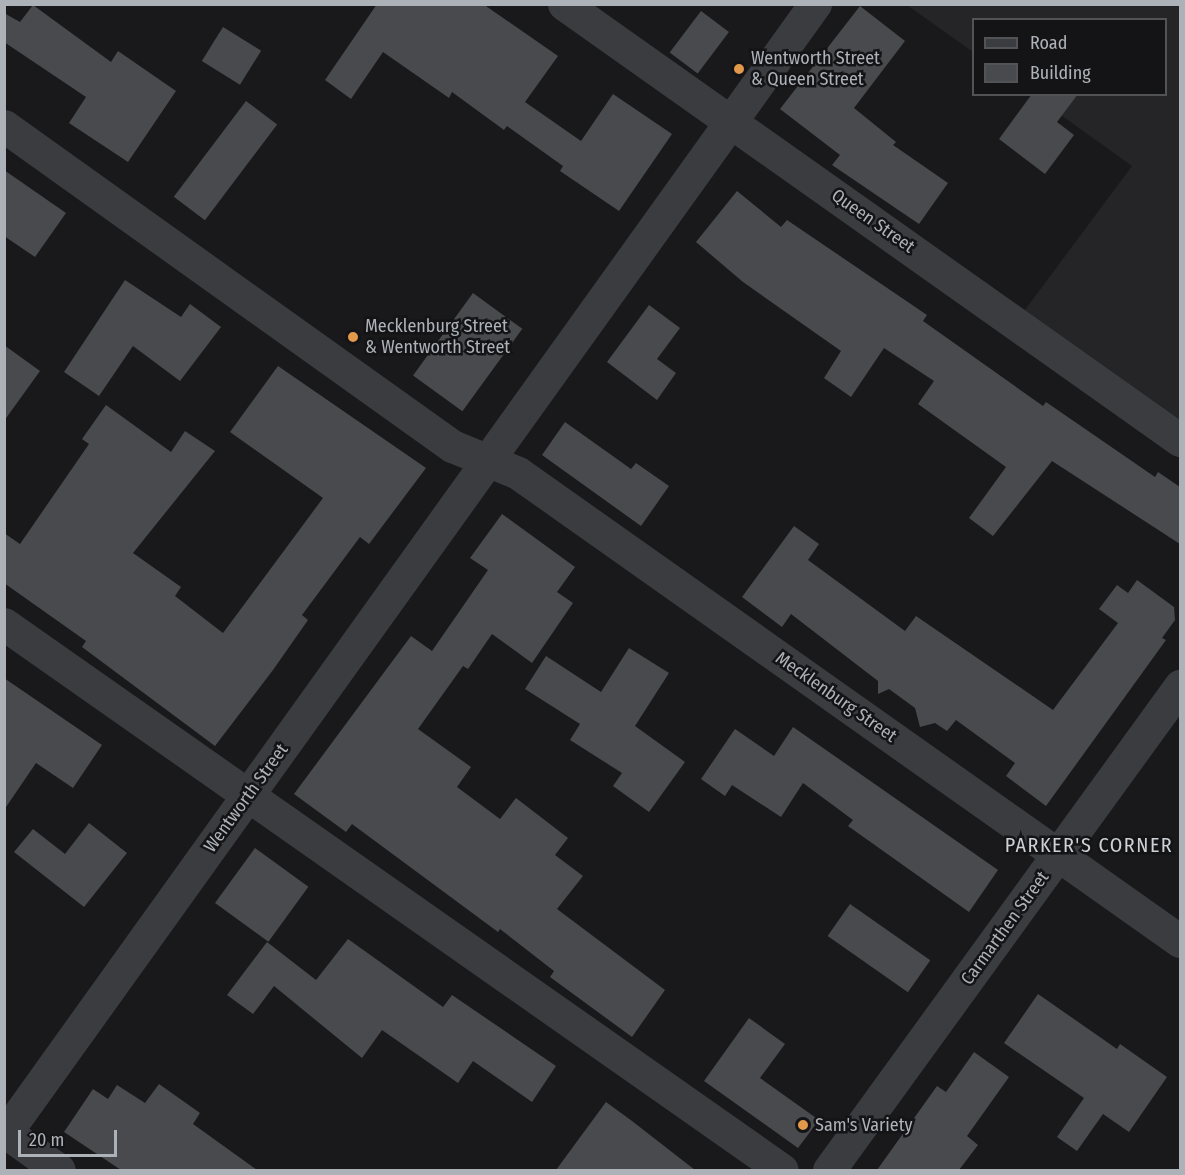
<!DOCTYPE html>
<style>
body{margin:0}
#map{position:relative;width:1185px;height:1175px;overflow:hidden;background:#19191b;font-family:"Fira Sans Condensed",sans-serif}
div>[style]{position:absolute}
.built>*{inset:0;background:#252528}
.building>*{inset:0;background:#484a4d;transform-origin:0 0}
.minor>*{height:33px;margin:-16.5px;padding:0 16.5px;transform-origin:16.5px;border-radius:16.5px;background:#3a3c40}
.dots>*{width:16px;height:16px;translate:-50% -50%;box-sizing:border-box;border:3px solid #141416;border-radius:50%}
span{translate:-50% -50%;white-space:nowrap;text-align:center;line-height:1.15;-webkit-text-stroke:5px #141416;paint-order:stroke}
.poi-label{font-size:18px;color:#adb2b9}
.left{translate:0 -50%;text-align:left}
.street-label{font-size:18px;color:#adb2b9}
.neighbourhood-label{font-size:20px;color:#cdd1d6;letter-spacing:1.5px}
.frame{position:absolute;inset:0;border:6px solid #adb2b9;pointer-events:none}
.legend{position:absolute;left:972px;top:18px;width:195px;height:78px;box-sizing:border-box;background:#141416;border:2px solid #515357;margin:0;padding:8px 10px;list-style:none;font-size:18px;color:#adb2b9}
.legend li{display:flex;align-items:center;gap:12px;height:30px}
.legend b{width:30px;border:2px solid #515357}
.scale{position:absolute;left:18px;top:1130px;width:99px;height:27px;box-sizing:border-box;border:3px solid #adb2b9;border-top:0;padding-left:8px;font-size:18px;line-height:21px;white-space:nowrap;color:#adb2b9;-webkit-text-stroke:4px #141416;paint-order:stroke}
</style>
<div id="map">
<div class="built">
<i style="clip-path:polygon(907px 5px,1180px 5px,1180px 440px,1016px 322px,1132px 166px,1033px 95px,1166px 94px,1166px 20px,974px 20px,973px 52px)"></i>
</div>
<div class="building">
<i style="clip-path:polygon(377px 4px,483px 4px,558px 56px,525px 102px,581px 141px,613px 94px,672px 134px,619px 211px,560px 171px,563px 166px,507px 126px,504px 130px,452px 92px,449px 98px,383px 52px,351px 99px,325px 80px)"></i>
<i style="clip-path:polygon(33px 5px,111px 62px,118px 51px,176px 91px,128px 162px,69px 123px,86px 97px,4px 42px,4px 13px,20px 22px)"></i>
<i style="clip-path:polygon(860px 6px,905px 41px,854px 108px,896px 142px,893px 145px,948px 183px,919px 224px,832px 165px,840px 155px,780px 109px)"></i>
<i style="left:701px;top:11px;width:35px;height:52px;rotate:37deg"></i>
<i style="left:223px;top:27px;width:45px;height:40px;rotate:32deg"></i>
<i style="clip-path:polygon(1032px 94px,1078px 94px,1057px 122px,1074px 135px,1045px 174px,999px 139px)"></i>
<i style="left:246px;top:101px;width:39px;height:120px;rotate:37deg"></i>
<i style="clip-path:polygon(4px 170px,66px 213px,35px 257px,4px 236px)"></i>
<i style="clip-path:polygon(737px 191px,781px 227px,787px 220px,927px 315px,923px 321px,1043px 406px,1046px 402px,1155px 477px,1158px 472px,1180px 487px,1180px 544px,1052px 461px,993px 536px,969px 518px,1006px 467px,918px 404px,934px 381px,884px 348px,851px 397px,824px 378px,841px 351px,743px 282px,696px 242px)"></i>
<i style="clip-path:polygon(125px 280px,181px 317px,190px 304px,221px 327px,180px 381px,133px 346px,99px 396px,64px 372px)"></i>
<i style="left:473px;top:293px;width:61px;height:102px;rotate:36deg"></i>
<i style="clip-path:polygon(649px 305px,680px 328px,657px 359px,676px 373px,657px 400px,607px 362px)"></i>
<i style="clip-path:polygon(4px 345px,40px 371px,4px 421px)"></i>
<i style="clip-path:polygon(278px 366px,426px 468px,369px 544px,360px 537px,302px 615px,308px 620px,273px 670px,215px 746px,82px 647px,86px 641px,4px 583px,4px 533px,20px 544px,89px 444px,82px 439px,106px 405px,171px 452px,185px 431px,215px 451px,133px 553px,181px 587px,175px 596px,223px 633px,323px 498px,230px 432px)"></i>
<i style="clip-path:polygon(565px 422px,631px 469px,636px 463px,669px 486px,641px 526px,542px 455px)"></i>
<i style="clip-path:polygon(502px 514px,575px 567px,557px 592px,573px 603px,532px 663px,492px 634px,468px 669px,463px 666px,418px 729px,471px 767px,457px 787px,500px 819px,516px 798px,568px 838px,555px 855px,583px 876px,557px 909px,665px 990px,632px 1037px,550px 977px,554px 971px,500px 929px,498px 932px,352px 824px,346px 832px,294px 794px,411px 636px,432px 651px,488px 570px,470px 558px)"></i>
<i style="clip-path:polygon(794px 526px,819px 544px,808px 560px,905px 631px,916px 616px,1053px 710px,1118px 623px,1099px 609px,1117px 585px,1128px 593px,1137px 580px,1174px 607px,1175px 620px,1162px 638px,1166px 640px,1046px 806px,1006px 776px,1015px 763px,956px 720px,947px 731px,935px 723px,920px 727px,915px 708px,889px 689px,878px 694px,878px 681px,791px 614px,782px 627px,742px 597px)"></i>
<i style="clip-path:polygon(629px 648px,669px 673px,635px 726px,685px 762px,649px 812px,613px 786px,622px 773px,570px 740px,580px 724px,525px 689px,546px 656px,601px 692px)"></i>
<i style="clip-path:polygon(4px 678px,102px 745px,73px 788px,36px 763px,4px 810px)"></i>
<i style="clip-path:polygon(793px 727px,998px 870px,969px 912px,848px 826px,853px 820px,803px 783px,781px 817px,732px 785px,725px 796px,701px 779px,735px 729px,774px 756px)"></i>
<i style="clip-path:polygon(89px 823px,127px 853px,84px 907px,14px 852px,33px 829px,65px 854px)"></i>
<i style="left:255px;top:848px;width:66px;height:68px;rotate:36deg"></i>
<i style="left:850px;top:904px;width:98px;height:39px;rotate:35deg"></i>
<i style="clip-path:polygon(348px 939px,443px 1007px,452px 995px,556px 1066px,532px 1102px,473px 1061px,458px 1083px,382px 1030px,362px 1058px,274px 986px,253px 1014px,227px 995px,267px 942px,316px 980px)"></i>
<i style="clip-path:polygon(1038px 994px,1117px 1049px,1120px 1044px,1167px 1077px,1129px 1132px,1103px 1114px,1077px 1151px,1057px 1137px,1084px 1098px,1004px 1043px)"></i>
<i style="clip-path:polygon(749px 1018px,785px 1044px,760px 1078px,819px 1120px,798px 1148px,704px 1081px)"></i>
<i style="clip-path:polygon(974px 1052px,1009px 1077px,967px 1136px,978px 1145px,959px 1170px,877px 1170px,937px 1086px,946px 1092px)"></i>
<i style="clip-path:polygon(159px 1084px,200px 1113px,193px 1124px,257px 1170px,121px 1170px,64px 1132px,93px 1089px,108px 1099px,117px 1085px,145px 1103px)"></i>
<i style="clip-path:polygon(606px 1102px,632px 1121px,695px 1170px,556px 1170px)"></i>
</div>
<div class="minor">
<i style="left:564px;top:4px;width:755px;rotate:35.29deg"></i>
<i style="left:4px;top:126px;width:551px;rotate:35.54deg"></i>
<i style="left:452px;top:446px;width:71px;rotate:22.2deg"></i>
<i style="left:518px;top:473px;width:811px;rotate:35.26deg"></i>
<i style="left:4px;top:624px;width:950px;rotate:35.06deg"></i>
<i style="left:4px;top:1131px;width:67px;rotate:35.3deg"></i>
<i style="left:4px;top:1135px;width:1392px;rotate:-54.36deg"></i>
<i style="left:829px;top:1170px;width:598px;rotate:-54.05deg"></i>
</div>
<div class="dots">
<i style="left:739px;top:69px;background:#e2994a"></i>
<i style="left:353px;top:337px;background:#e2994a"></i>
<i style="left:803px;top:1125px;background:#e2994a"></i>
</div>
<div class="poi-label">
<span class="left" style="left:751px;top:69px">Wentworth Street<br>&amp; Queen Street</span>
<span class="left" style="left:365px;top:337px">Mecklenburg Street<br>&amp; Wentworth Street</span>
<span class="left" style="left:815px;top:1125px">Sam's Variety</span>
</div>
<div class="street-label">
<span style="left:873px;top:221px;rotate:35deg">Queen Street</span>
<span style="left:836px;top:697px;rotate:35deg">Mecklenburg Street</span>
<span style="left:246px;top:798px;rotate:-54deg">Wentworth Street</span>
<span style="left:1005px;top:928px;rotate:-54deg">Carmarthen Street</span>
</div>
<div class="neighbourhood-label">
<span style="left:1089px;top:845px">PARKER'S CORNER</span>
</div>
<div class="frame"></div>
<ul class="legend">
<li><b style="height:8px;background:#3a3c40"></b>Road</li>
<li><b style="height:16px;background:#484a4d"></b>Building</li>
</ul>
<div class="scale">20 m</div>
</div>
